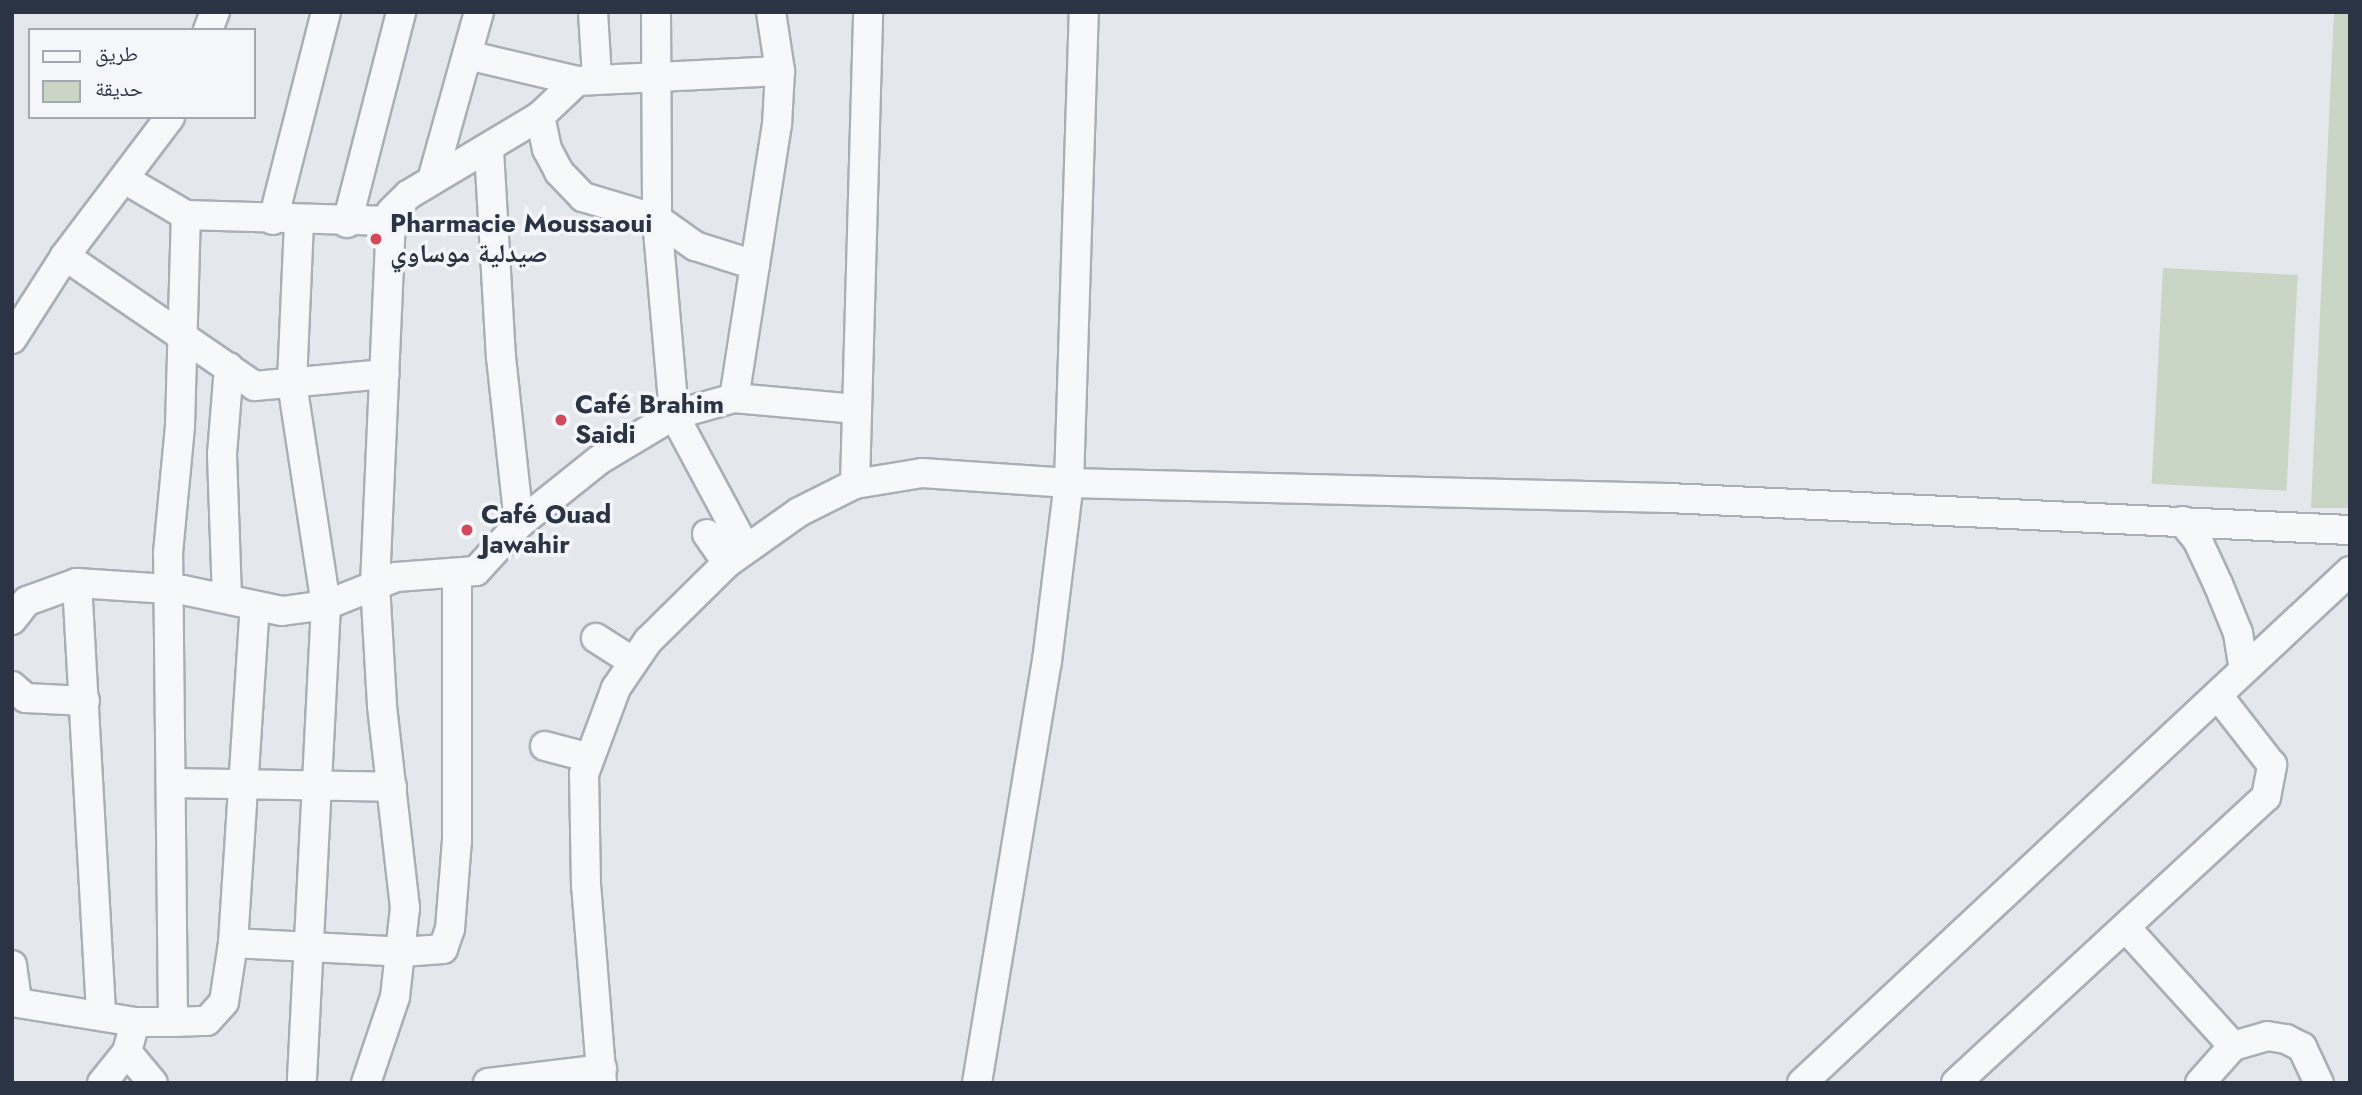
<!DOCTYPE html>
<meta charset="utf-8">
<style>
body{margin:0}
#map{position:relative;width:2362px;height:1095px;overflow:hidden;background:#e4e7ec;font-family:Jost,"Noto Naskh Arabic",sans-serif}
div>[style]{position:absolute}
.green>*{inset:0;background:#c9d6c5;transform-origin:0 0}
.roads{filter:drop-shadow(2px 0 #a9aeb7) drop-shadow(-2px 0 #a9aeb7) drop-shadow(0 2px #a9aeb7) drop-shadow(0 -2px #a9aeb7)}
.minor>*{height:28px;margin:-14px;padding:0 14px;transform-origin:14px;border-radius:14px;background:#f7f8fa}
.dots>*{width:19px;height:19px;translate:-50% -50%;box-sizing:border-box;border:4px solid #f4f6f9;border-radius:50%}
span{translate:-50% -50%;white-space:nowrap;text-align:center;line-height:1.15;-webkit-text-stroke:7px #f4f6f9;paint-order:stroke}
.poi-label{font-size:26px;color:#2b3445;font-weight:700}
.left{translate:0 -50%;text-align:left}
.frame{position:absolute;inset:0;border:14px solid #2b3445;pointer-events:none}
.legend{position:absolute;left:28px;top:28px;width:228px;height:91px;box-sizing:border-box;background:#f4f6f9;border:2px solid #a4a8b1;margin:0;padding:9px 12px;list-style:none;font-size:21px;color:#2b3445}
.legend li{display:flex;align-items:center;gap:14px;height:35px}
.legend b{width:35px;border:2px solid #a4a8b1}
</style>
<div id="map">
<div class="green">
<i style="clip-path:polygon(2334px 12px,2350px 12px,2350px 508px,2311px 508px)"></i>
<i style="left:2163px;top:268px;width:135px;height:216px;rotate:3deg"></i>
</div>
<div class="roads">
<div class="minor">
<i style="left:593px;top:12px;width:65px;rotate:86.5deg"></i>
<i style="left:656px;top:12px;width:207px;rotate:89.7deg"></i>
<i style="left:657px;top:219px;width:197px;rotate:85deg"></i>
<i style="left:674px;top:415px;width:152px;rotate:61.8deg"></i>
<i style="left:771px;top:12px;width:60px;rotate:81.3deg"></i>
<i style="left:208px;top:30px;width:19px;rotate:-69deg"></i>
<i style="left:467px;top:55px;width:113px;rotate:13.3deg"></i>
<i style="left:540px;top:116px;width:34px;rotate:78deg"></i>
<i style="left:547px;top:149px;width:26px;rotate:62deg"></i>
<i style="left:559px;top:172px;width:35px;rotate:46deg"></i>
<i style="left:583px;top:197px;width:77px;rotate:16.6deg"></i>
<i style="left:657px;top:219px;width:47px;rotate:35.4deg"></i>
<i style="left:695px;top:246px;width:63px;rotate:17.6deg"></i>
<i style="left:489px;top:150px;width:207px;rotate:86.7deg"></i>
<i style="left:501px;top:357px;width:168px;rotate:83.8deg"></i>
<i style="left:126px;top:180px;width:69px;rotate:30.3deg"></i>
<i style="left:186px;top:215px;width:203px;rotate:1.7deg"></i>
<i style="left:432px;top:180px;width:174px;rotate:-74.4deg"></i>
<i style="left:273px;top:220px;width:215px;rotate:-75.7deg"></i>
<i style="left:299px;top:222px;width:161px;rotate:92.5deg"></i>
<i style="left:292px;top:383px;width:225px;rotate:81.3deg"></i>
<i style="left:326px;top:605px;width:479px;rotate:92.9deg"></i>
<i style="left:347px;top:223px;width:218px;rotate:-75.6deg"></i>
<i style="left:65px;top:256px;width:230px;rotate:34.4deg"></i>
<i style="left:255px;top:386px;width:130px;rotate:-5.3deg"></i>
<i style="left:12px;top:339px;width:98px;rotate:-57.4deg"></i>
<i style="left:65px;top:256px;width:174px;rotate:-52.9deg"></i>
<i style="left:855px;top:484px;width:472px;rotate:-88.4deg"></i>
<i style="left:2182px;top:521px;width:26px;rotate:51deg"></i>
<i style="left:2198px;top:541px;width:47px;rotate:65.1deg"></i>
<i style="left:2218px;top:584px;width:53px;rotate:67.8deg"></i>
<i style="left:2238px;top:633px;width:37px;rotate:81deg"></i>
<i style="left:707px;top:534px;width:35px;rotate:55deg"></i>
<i style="left:77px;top:583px;width:433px;rotate:86.8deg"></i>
<i style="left:227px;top:598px;width:144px;rotate:-92deg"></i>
<i style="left:222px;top:454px;width:87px;rotate:-85.4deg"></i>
<i style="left:12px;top:620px;width:24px;rotate:-52deg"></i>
<i style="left:27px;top:601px;width:53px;rotate:-19.8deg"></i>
<i style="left:77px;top:583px;width:106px;rotate:3.8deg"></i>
<i style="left:183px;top:590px;width:101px;rotate:12deg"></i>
<i style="left:282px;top:611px;width:44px;rotate:-7.8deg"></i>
<i style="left:326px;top:605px;width:75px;rotate:-21.8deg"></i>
<i style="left:396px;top:577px;width:80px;rotate:-4.3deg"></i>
<i style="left:476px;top:571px;width:64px;rotate:-47.5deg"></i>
<i style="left:519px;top:524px;width:102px;rotate:-38.7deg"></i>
<i style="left:599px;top:460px;width:87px;rotate:-31deg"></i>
<i style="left:674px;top:415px;width:62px;rotate:-15.8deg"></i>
<i style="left:734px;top:398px;width:123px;rotate:5.1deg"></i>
<i style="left:596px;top:638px;width:43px;rotate:32.6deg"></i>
<i style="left:12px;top:686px;width:18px;rotate:41deg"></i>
<i style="left:26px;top:698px;width:59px;rotate:2.9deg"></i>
<i style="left:545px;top:746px;width:43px;rotate:14.7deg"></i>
<i style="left:172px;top:783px;width:220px;rotate:1deg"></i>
<i style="left:2127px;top:929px;width:158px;rotate:47.8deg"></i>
<i style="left:2233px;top:1046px;width:35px;rotate:-16deg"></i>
<i style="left:2267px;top:1036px;width:19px;rotate:9deg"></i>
<i style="left:2286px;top:1039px;width:18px;rotate:27deg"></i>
<i style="left:2302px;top:1047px;width:40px;rotate:65deg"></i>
<i style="left:233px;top:943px;width:169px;rotate:3deg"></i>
<i style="left:402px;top:952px;width:41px;rotate:-4.2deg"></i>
<i style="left:443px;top:949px;width:21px;rotate:-71deg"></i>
<i style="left:450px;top:929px;width:88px;rotate:-85.5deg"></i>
<i style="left:457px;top:841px;width:267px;rotate:-90deg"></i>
<i style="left:12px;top:965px;width:37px;rotate:82deg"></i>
<i style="left:12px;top:1002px;width:125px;rotate:9.2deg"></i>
<i style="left:135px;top:1022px;width:38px"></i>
<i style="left:173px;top:1022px;width:34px;rotate:-2deg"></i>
<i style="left:207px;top:1021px;width:25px;rotate:-48deg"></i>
<i style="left:224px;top:1002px;width:60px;rotate:-81.3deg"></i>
<i style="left:233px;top:943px;width:337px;rotate:-86.3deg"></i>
<i style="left:173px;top:1022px;width:469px;rotate:-90.6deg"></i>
<i style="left:168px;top:553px;width:128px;rotate:-84.6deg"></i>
<i style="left:180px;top:426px;width:211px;rotate:-88.4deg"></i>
<i style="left:127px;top:1052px;width:40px;rotate:50deg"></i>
<i style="left:102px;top:1083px;width:40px;rotate:-51deg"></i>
<i style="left:127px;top:1052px;width:31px;rotate:-75deg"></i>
<i style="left:366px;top:1083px;width:91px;rotate:-71.4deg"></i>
<i style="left:395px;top:997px;width:90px;rotate:-83.6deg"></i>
<i style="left:405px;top:908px;width:204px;rotate:-96.5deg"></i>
<i style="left:382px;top:705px;width:120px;rotate:-93.3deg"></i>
<i style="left:375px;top:585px;width:373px;rotate:-87.5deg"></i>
<i style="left:391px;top:212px;width:24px;rotate:-45deg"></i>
<i style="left:408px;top:195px;width:154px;rotate:-30.9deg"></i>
<i style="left:540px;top:116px;width:51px;rotate:-43.4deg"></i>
<i style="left:577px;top:81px;width:203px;rotate:-2.8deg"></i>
<i style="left:780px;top:71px;width:53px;rotate:93.2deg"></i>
<i style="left:777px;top:124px;width:277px;rotate:98.9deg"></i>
<i style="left:488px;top:1083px;width:115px;rotate:-7deg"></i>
<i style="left:602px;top:1083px;width:198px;rotate:-94.6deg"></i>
<i style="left:586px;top:886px;width:112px;rotate:-91deg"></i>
<i style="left:584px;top:774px;width:92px;rotate:-69.6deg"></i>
<i style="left:616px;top:688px;width:57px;rotate:-55.8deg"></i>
<i style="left:648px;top:641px;width:111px;rotate:-44.6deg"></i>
<i style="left:727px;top:563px;width:88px;rotate:-35.3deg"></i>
<i style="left:799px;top:512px;width:63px;rotate:-26.6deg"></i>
<i style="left:855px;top:484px;width:68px;rotate:-9.3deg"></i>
<i style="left:922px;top:473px;width:147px;rotate:3.9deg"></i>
<i style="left:1069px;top:483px;width:599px;rotate:1.43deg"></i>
<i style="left:1668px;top:498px;width:683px;rotate:2.69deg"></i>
<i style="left:977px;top:1083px;width:428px;rotate:-80.6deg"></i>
<i style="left:1047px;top:661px;width:179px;rotate:-83deg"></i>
<i style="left:1069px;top:483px;width:471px;rotate:-88.2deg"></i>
<i style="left:1802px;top:1083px;width:750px;rotate:-43.05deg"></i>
<i style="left:1956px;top:1083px;width:422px;rotate:-42.7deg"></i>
<i style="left:2266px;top:797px;width:33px;rotate:-79deg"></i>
<i style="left:2272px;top:765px;width:86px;rotate:-127.9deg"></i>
<i style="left:2200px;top:1083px;width:50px;rotate:-48.3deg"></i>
</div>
</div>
<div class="dots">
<i style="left:376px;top:239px;background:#d1495b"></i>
<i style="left:561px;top:420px;background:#d1495b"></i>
<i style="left:467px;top:530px;background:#d1495b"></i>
</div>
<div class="poi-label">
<span class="left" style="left:390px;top:239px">Pharmacie Moussaoui<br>صيدلية موساوي</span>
<span class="left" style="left:575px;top:420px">Café Brahim<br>Saidi</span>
<span class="left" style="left:481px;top:530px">Café Ouad<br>Jawahir</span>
</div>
<div class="frame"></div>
<ul class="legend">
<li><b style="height:9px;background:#f7f8fa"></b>طريق</li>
<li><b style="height:19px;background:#c9d6c5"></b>حديقة</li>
</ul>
</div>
